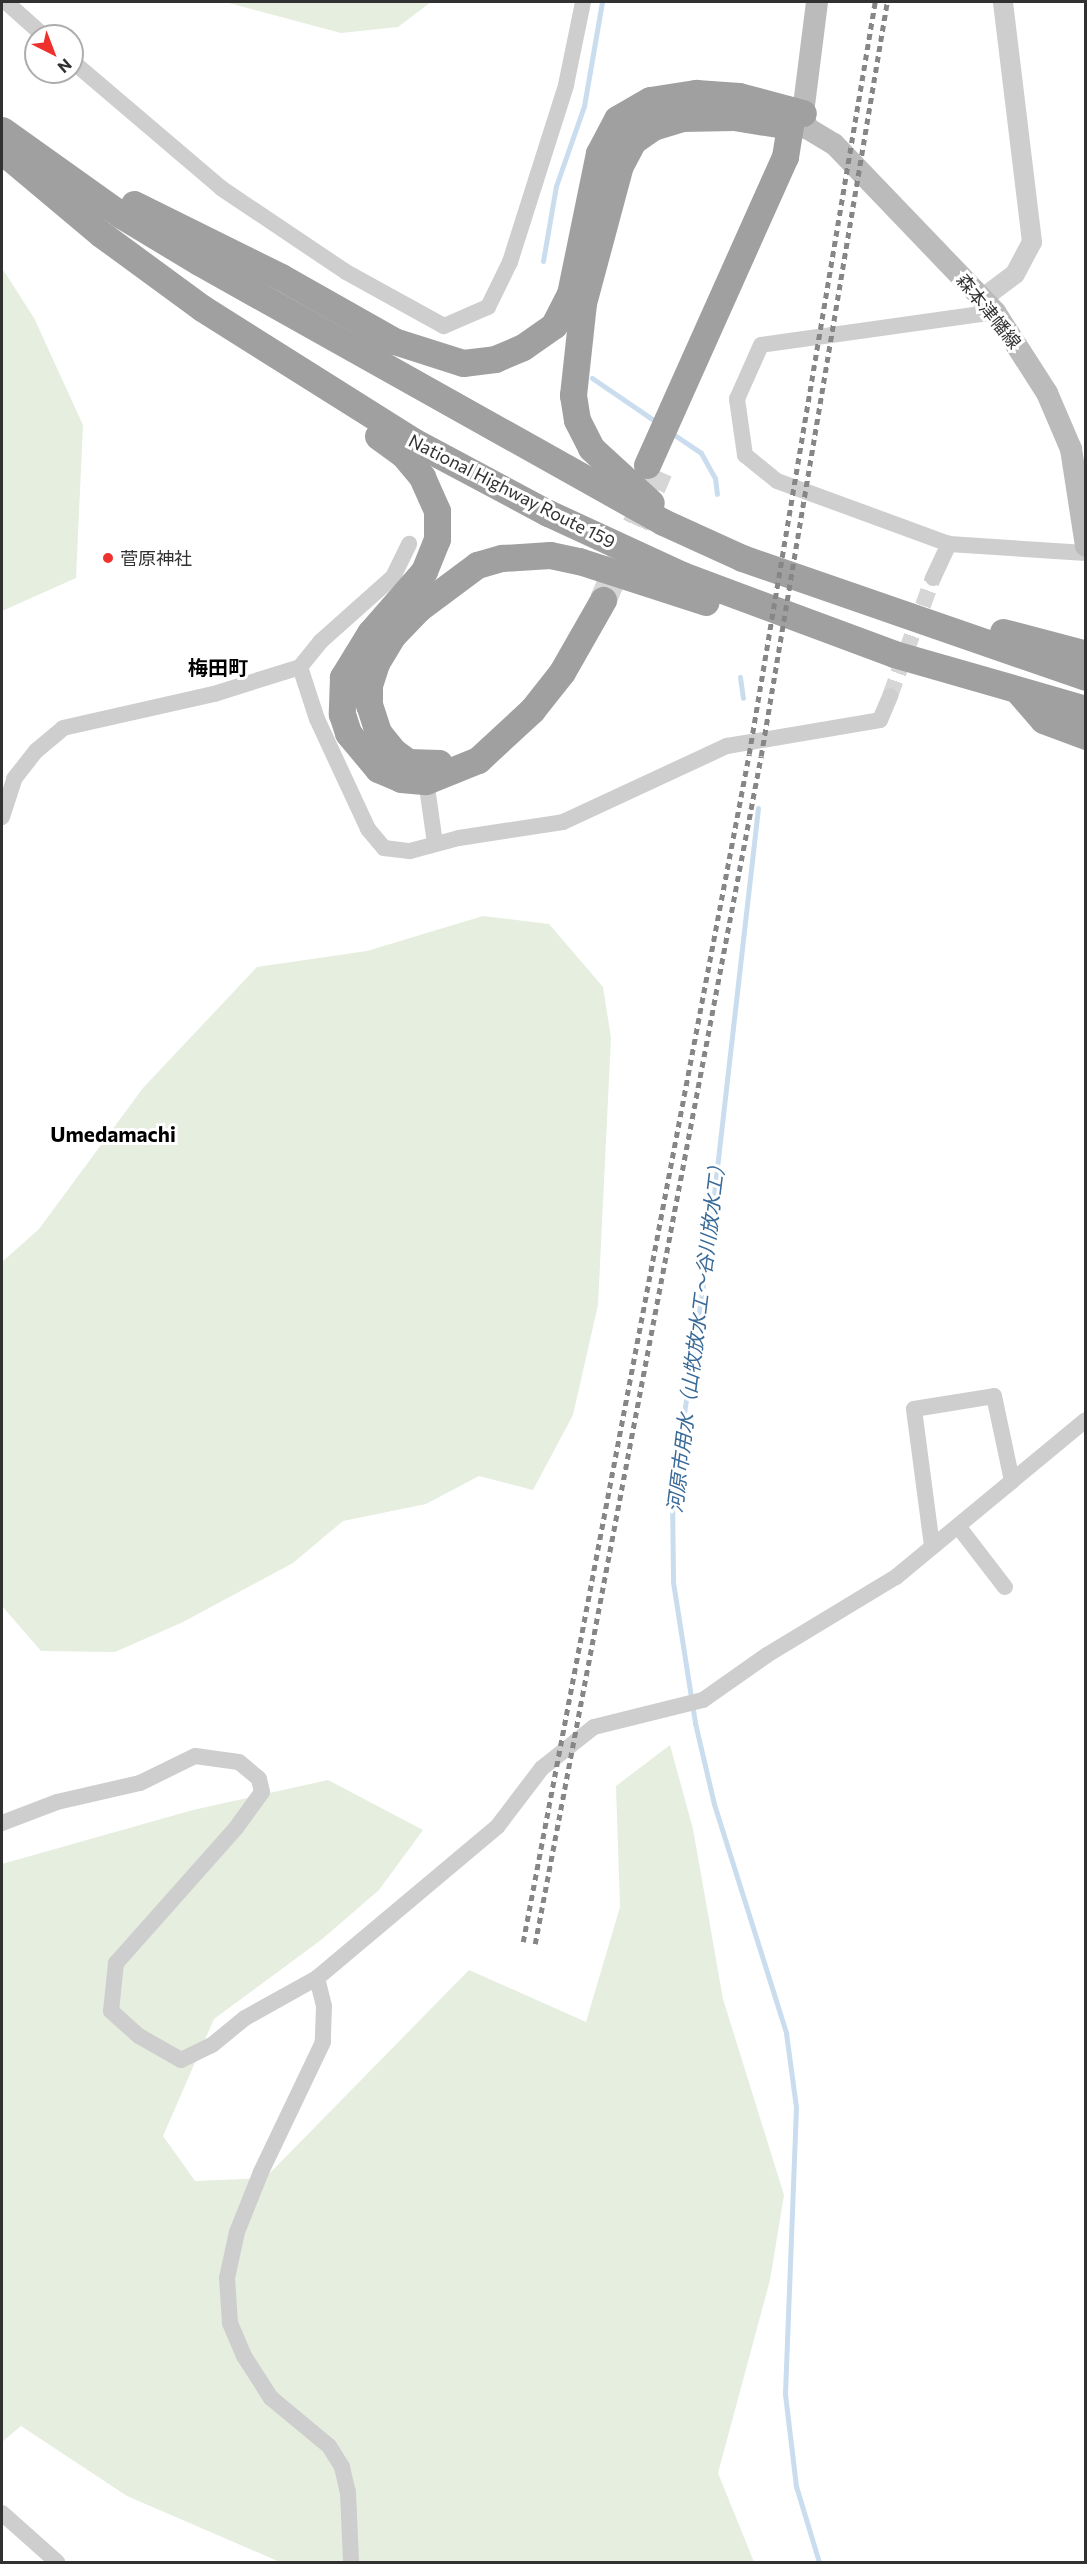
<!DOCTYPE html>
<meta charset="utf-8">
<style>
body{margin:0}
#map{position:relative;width:1087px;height:2564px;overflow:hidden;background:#fff;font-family:Commissioner,"Noto Sans JP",sans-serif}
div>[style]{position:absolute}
.green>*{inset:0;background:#e5eedf}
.stream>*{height:5px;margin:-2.5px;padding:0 2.5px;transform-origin:2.5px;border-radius:2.5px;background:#caddee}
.minor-tunnel>*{height:16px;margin-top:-8px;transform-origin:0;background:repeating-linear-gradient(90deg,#d6d6d6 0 16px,transparent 0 24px)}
.trunk-tunnel>*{height:27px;margin-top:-13.5px;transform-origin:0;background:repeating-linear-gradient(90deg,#d6d6d6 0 27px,transparent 0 41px)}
.minor>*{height:16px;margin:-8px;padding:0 8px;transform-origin:8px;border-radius:8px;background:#cecece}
.tertiary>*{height:20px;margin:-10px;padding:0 10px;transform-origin:10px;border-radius:10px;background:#cecece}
.secondary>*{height:22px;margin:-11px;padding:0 11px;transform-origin:11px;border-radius:11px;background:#bbb}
.trunk>*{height:27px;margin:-13.5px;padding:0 13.5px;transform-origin:13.5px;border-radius:13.5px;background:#a0a0a0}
.rail>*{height:4.5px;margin-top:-2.25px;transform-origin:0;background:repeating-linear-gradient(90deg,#868686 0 6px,transparent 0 10.5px)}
.dots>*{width:16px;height:16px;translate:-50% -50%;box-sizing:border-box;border:3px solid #fff;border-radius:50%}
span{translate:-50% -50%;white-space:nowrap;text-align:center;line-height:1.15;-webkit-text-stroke:6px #fff;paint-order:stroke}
.street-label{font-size:18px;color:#313131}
.poi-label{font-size:18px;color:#313131}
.left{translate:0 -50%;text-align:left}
.neighbourhood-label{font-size:20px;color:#000;font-weight:700}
.water-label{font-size:20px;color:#3a6a98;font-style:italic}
.quarter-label{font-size:21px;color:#000;font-weight:700}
.frame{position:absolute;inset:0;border:3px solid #313131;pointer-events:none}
.north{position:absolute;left:24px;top:24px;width:60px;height:60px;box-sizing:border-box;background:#fff;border:2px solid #adadad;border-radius:50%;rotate:138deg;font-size:16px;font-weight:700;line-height:24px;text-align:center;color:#313131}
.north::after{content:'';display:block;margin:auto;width:21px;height:27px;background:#ee312d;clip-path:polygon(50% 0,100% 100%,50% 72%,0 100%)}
</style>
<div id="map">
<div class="green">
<i style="clip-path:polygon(225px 2px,431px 2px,398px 27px,341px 33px)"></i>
<i style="clip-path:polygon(2px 268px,34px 318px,83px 425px,76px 578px,2px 611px)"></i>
<i style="clip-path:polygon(483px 916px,549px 924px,603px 987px,611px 1038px,598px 1305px,573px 1415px,533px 1490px,479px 1476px,426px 1504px,343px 1521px,293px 1563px,183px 1622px,115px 1652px,41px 1651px,2px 1606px,2px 1262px,39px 1229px,143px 1088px,257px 967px,367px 951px)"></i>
<i style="clip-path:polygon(670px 1745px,693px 1829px,723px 1999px,784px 2195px,770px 2280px,718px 2473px,754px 2562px,280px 2562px,127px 2496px,21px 2426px,2px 2442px,2px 1864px,193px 1810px,328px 1780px,423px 1830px,379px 1890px,321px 1940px,214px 2019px,163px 2136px,195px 2181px,265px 2178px,469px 1970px,586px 2022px,620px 1907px,616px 1786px)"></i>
</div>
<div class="stream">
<i style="left:543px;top:261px;width:76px;rotate:-80.2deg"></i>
<i style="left:556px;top:186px;width:85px;rotate:-70.7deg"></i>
<i style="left:584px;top:106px;width:106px;rotate:-80.2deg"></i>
<i style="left:592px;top:378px;width:80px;rotate:34.3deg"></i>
<i style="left:670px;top:432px;width:37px;rotate:34deg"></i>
<i style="left:701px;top:453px;width:29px;rotate:61deg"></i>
<i style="left:715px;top:478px;width:16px;rotate:83deg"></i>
<i style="left:740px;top:677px;width:21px;rotate:82deg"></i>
<i style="left:758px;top:808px;width:466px;rotate:96.5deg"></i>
<i style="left:705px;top:1271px;width:226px;rotate:98.4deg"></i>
<i style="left:672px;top:1495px;width:87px;rotate:89.3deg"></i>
<i style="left:673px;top:1582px;width:143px;rotate:81.1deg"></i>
<i style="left:695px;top:1723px;width:83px;rotate:76.8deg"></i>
<i style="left:714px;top:1804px;width:240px;rotate:72.5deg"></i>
<i style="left:786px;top:2033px;width:75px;rotate:82.3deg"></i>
<i style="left:796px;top:2107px;width:287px;rotate:92.2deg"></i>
<i style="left:785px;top:2394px;width:93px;rotate:83.2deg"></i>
<i style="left:796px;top:2486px;width:79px;rotate:73.2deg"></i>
</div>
<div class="minor-tunnel">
<i style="left:890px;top:696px;width:126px;rotate:-70deg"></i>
</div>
<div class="trunk-tunnel">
<i style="left:603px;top:600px;width:141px;rotate:-66.5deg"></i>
</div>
<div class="minor">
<i style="left:6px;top:2px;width:51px;rotate:41.8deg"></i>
<i style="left:72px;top:61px;width:196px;rotate:40.4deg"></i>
<i style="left:221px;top:188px;width:151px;rotate:33.9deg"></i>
<i style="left:346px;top:272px;width:112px;rotate:28.9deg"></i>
<i style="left:444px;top:326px;width:48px;rotate:-23.4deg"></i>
<i style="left:488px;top:307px;width:50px;rotate:-63.9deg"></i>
<i style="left:510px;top:262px;width:186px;rotate:-72.4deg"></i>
<i style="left:566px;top:85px;width:85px;rotate:-78.4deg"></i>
<i style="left:995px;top:312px;width:236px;rotate:172deg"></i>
<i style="left:761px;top:345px;width:59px;rotate:114deg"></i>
<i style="left:737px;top:399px;width:57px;rotate:81.9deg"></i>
<i style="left:745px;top:455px;width:41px;rotate:39.1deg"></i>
<i style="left:777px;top:481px;width:183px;rotate:20.1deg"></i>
<i style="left:949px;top:544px;width:137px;rotate:3.8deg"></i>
<i style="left:933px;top:578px;width:38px;rotate:-65deg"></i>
<i style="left:300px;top:667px;width:55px;rotate:71.9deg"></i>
<i style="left:317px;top:719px;width:121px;rotate:65.1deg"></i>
<i style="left:368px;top:829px;width:25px;rotate:50deg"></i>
<i style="left:384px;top:848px;width:26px;rotate:7deg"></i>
<i style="left:410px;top:851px;width:51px;rotate:-14.9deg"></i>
<i style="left:459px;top:838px;width:105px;rotate:-8.7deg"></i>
<i style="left:563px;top:822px;width:181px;rotate:-24.9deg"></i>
<i style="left:727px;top:746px;width:155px;rotate:-9.6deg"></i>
<i style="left:880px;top:720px;width:26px;rotate:-67deg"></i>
<i style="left:425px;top:773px;width:71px;rotate:81.9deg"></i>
<i style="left:2px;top:817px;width:40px;rotate:-72deg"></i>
<i style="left:14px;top:779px;width:36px;rotate:-52deg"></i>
<i style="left:36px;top:751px;width:35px;rotate:-40deg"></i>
<i style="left:63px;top:728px;width:155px;rotate:-12.7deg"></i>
<i style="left:214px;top:694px;width:90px;rotate:-17.4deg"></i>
<i style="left:300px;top:667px;width:32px;rotate:-51deg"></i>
<i style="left:320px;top:642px;width:98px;rotate:-41.7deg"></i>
<i style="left:393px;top:577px;width:37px;rotate:-64deg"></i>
<i style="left:958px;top:1526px;width:77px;rotate:52.4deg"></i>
<i style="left:932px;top:1546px;width:138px;rotate:-97.5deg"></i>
<i style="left:914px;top:1409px;width:81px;rotate:-9.2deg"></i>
<i style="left:994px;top:1396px;width:87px;rotate:78deg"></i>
<i style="left:2px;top:1823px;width:59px;rotate:-20.9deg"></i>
<i style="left:57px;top:1802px;width:85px;rotate:-12.9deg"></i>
<i style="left:140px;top:1783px;width:61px;rotate:-26.1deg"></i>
<i style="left:195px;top:1756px;width:44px;rotate:7.8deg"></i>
<i style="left:239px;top:1762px;width:26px;rotate:40deg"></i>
<i style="left:259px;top:1779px;width:13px;rotate:77deg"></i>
<i style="left:262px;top:1792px;width:44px;rotate:125.8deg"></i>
<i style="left:236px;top:1828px;width:181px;rotate:131.6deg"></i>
<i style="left:116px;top:1963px;width:48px;rotate:95.9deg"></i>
<i style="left:111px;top:2011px;width:38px;rotate:42deg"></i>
<i style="left:139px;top:2036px;width:48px;rotate:29.7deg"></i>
<i style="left:181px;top:2060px;width:34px;rotate:-26deg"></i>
<i style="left:212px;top:2045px;width:43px;rotate:-39.3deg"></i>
<i style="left:245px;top:2018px;width:82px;rotate:-29.1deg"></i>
<i style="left:317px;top:1978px;width:235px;rotate:-40deg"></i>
<i style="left:497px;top:1827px;width:74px;rotate:-52.7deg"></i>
<i style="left:542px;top:1768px;width:66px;rotate:-38.3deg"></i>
<i style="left:594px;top:1727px;width:112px;rotate:-13.9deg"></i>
<i style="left:703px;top:1700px;width:78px;rotate:-35.1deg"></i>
<i style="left:767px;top:1655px;width:151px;rotate:-31.2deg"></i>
<i style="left:896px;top:1577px;width:246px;rotate:-39.6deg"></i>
<i style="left:317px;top:1978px;width:29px;rotate:76deg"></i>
<i style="left:324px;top:2006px;width:36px;rotate:92deg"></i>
<i style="left:323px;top:2042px;width:144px;rotate:115.5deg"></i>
<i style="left:261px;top:2172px;width:65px;rotate:111.8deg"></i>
<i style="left:237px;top:2232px;width:47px;rotate:102.3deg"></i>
<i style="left:227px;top:2278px;width:45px;rotate:86.2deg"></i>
<i style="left:230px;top:2323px;width:36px;rotate:67deg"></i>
<i style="left:244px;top:2356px;width:50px;rotate:57.3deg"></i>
<i style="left:271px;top:2398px;width:75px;rotate:39.6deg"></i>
<i style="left:329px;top:2446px;width:25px;rotate:58deg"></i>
<i style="left:342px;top:2467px;width:26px;rotate:77deg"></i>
<i style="left:348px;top:2492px;width:70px;rotate:87.5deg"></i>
<i style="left:2px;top:2513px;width:74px;rotate:41.7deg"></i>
</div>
<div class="tertiary">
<i style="left:983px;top:298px;width:40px;rotate:-37deg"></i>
<i style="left:1015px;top:274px;width:36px;rotate:-62deg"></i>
<i style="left:1032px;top:242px;width:242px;rotate:-96.9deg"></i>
</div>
<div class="secondary">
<i style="left:790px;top:126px;width:17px;rotate:7deg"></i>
<i style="left:807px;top:128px;width:31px;rotate:31deg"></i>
<i style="left:834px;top:144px;width:233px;rotate:46.2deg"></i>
<i style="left:995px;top:312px;width:96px;rotate:57.3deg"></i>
<i style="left:1047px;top:393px;width:61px;rotate:66.8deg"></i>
<i style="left:1071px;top:449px;width:98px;rotate:81.2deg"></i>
<i style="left:807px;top:128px;width:16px;rotate:-105deg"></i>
<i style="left:803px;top:113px;width:112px;rotate:-82.8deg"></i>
</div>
<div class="trunk">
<i style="left:2px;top:130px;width:146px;rotate:35.5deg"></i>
<i style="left:121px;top:215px;width:91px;rotate:31.1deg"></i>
<i style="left:199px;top:262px;width:532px;rotate:29.26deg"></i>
<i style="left:663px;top:522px;width:87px;rotate:24.5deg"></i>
<i style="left:742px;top:558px;width:364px;rotate:19.1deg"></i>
<i style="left:2px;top:151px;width:129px;rotate:40deg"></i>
<i style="left:101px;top:234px;width:125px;rotate:36.2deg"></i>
<i style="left:202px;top:308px;width:249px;rotate:32.2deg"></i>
<i style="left:413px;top:441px;width:153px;rotate:28.1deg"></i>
<i style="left:548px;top:513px;width:148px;rotate:24.8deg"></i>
<i style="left:682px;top:575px;width:226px;rotate:20.4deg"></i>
<i style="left:894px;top:654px;width:200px;rotate:16deg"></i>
<i style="left:134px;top:204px;width:164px;rotate:26.4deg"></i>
<i style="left:281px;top:277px;width:130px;rotate:29.5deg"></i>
<i style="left:394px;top:341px;width:72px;rotate:17.7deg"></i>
<i style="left:463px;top:363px;width:32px;rotate:-7deg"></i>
<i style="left:495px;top:359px;width:30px;rotate:-23deg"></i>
<i style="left:523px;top:347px;width:38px;rotate:-35deg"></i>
<i style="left:554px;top:325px;width:35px;rotate:-63deg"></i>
<i style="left:570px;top:294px;width:144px;rotate:-78.4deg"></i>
<i style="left:599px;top:153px;width:38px;rotate:-62deg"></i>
<i style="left:617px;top:119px;width:38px;rotate:-30deg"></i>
<i style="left:650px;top:100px;width:47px;rotate:-8.7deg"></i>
<i style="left:696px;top:93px;width:43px;rotate:4deg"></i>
<i style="left:739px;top:96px;width:66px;rotate:14.9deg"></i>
<i style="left:378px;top:436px;width:31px;rotate:36deg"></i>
<i style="left:403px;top:454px;width:30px;rotate:50deg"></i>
<i style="left:422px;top:477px;width:37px;rotate:66deg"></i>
<i style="left:437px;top:511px;width:28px;rotate:90deg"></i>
<i style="left:437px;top:539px;width:35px;rotate:112deg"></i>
<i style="left:424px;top:571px;width:82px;rotate:131.1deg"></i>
<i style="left:370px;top:633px;width:52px;rotate:121.5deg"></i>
<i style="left:343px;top:677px;width:37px;rotate:92deg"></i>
<i style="left:342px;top:714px;width:20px;rotate:72deg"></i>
<i style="left:348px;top:733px;width:47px;rotate:50.2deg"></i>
<i style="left:378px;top:769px;width:25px;rotate:23deg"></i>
<i style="left:401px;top:779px;width:25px;rotate:5deg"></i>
<i style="left:426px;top:781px;width:56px;rotate:-22deg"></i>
<i style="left:478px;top:760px;width:74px;rotate:-42.8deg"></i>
<i style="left:532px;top:710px;width:48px;rotate:-51.7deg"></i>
<i style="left:562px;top:672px;width:83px;rotate:-60.3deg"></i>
<i style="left:647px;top:465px;width:338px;rotate:-65.9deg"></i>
<i style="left:785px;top:157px;width:31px;rotate:-81deg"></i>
<i style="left:790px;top:126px;width:57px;rotate:-170.9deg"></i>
<i style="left:734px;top:117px;width:52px;rotate:178.9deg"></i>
<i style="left:682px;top:118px;width:30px;rotate:163deg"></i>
<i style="left:653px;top:127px;width:24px;rotate:145deg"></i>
<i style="left:633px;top:141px;width:27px;rotate:118deg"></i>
<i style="left:620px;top:165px;width:143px;rotate:105deg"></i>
<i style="left:583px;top:303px;width:93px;rotate:96.2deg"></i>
<i style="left:573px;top:395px;width:25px;rotate:81deg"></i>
<i style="left:577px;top:420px;width:31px;rotate:63deg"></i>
<i style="left:591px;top:448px;width:81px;rotate:42.5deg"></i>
<i style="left:1003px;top:632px;width:86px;rotate:14.8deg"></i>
<i style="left:1018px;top:691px;width:38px;rotate:49deg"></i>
<i style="left:1043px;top:720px;width:46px;rotate:20.4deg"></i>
<i style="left:439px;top:763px;width:31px;rotate:-178deg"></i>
<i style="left:408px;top:762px;width:17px;rotate:-144deg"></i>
<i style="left:394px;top:752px;width:26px;rotate:-129deg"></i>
<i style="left:378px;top:732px;width:28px;rotate:-108deg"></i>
<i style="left:369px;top:705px;width:20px;rotate:-90deg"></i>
<i style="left:369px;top:685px;width:23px;rotate:-72deg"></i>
<i style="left:376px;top:663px;width:33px;rotate:-59deg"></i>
<i style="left:393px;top:635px;width:36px;rotate:-46deg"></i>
<i style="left:418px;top:609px;width:74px;rotate:-36.7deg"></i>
<i style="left:477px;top:565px;width:26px;rotate:-16deg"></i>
<i style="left:502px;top:558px;width:48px;rotate:-3.6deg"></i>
<i style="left:550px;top:555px;width:30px;rotate:12deg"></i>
<i style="left:579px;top:561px;width:133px;rotate:17.9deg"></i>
</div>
<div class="rail">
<i style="left:523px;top:1942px;width:1209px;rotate:-79.23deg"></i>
<i style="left:749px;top:754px;width:762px;rotate:-80.49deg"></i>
<i style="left:535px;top:1944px;width:1209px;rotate:-79.23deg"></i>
<i style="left:761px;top:756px;width:764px;rotate:-80.51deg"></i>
</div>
<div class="dots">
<i style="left:108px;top:558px;background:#ee312d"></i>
</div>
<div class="street-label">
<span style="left:989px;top:311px;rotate:51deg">森本津幡線</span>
<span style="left:512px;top:491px;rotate:27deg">National Highway Route 159</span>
</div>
<div class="poi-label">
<span class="left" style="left:120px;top:558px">菅原神社</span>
</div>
<div class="neighbourhood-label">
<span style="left:218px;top:667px">梅田町</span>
</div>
<div class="water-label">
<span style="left:696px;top:1334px;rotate:-83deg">河原市用水（山牧放水工～谷川放水工）</span>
</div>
<div class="quarter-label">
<span style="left:113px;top:1134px">Umedamachi</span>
</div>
<div class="frame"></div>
<div class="north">N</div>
</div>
